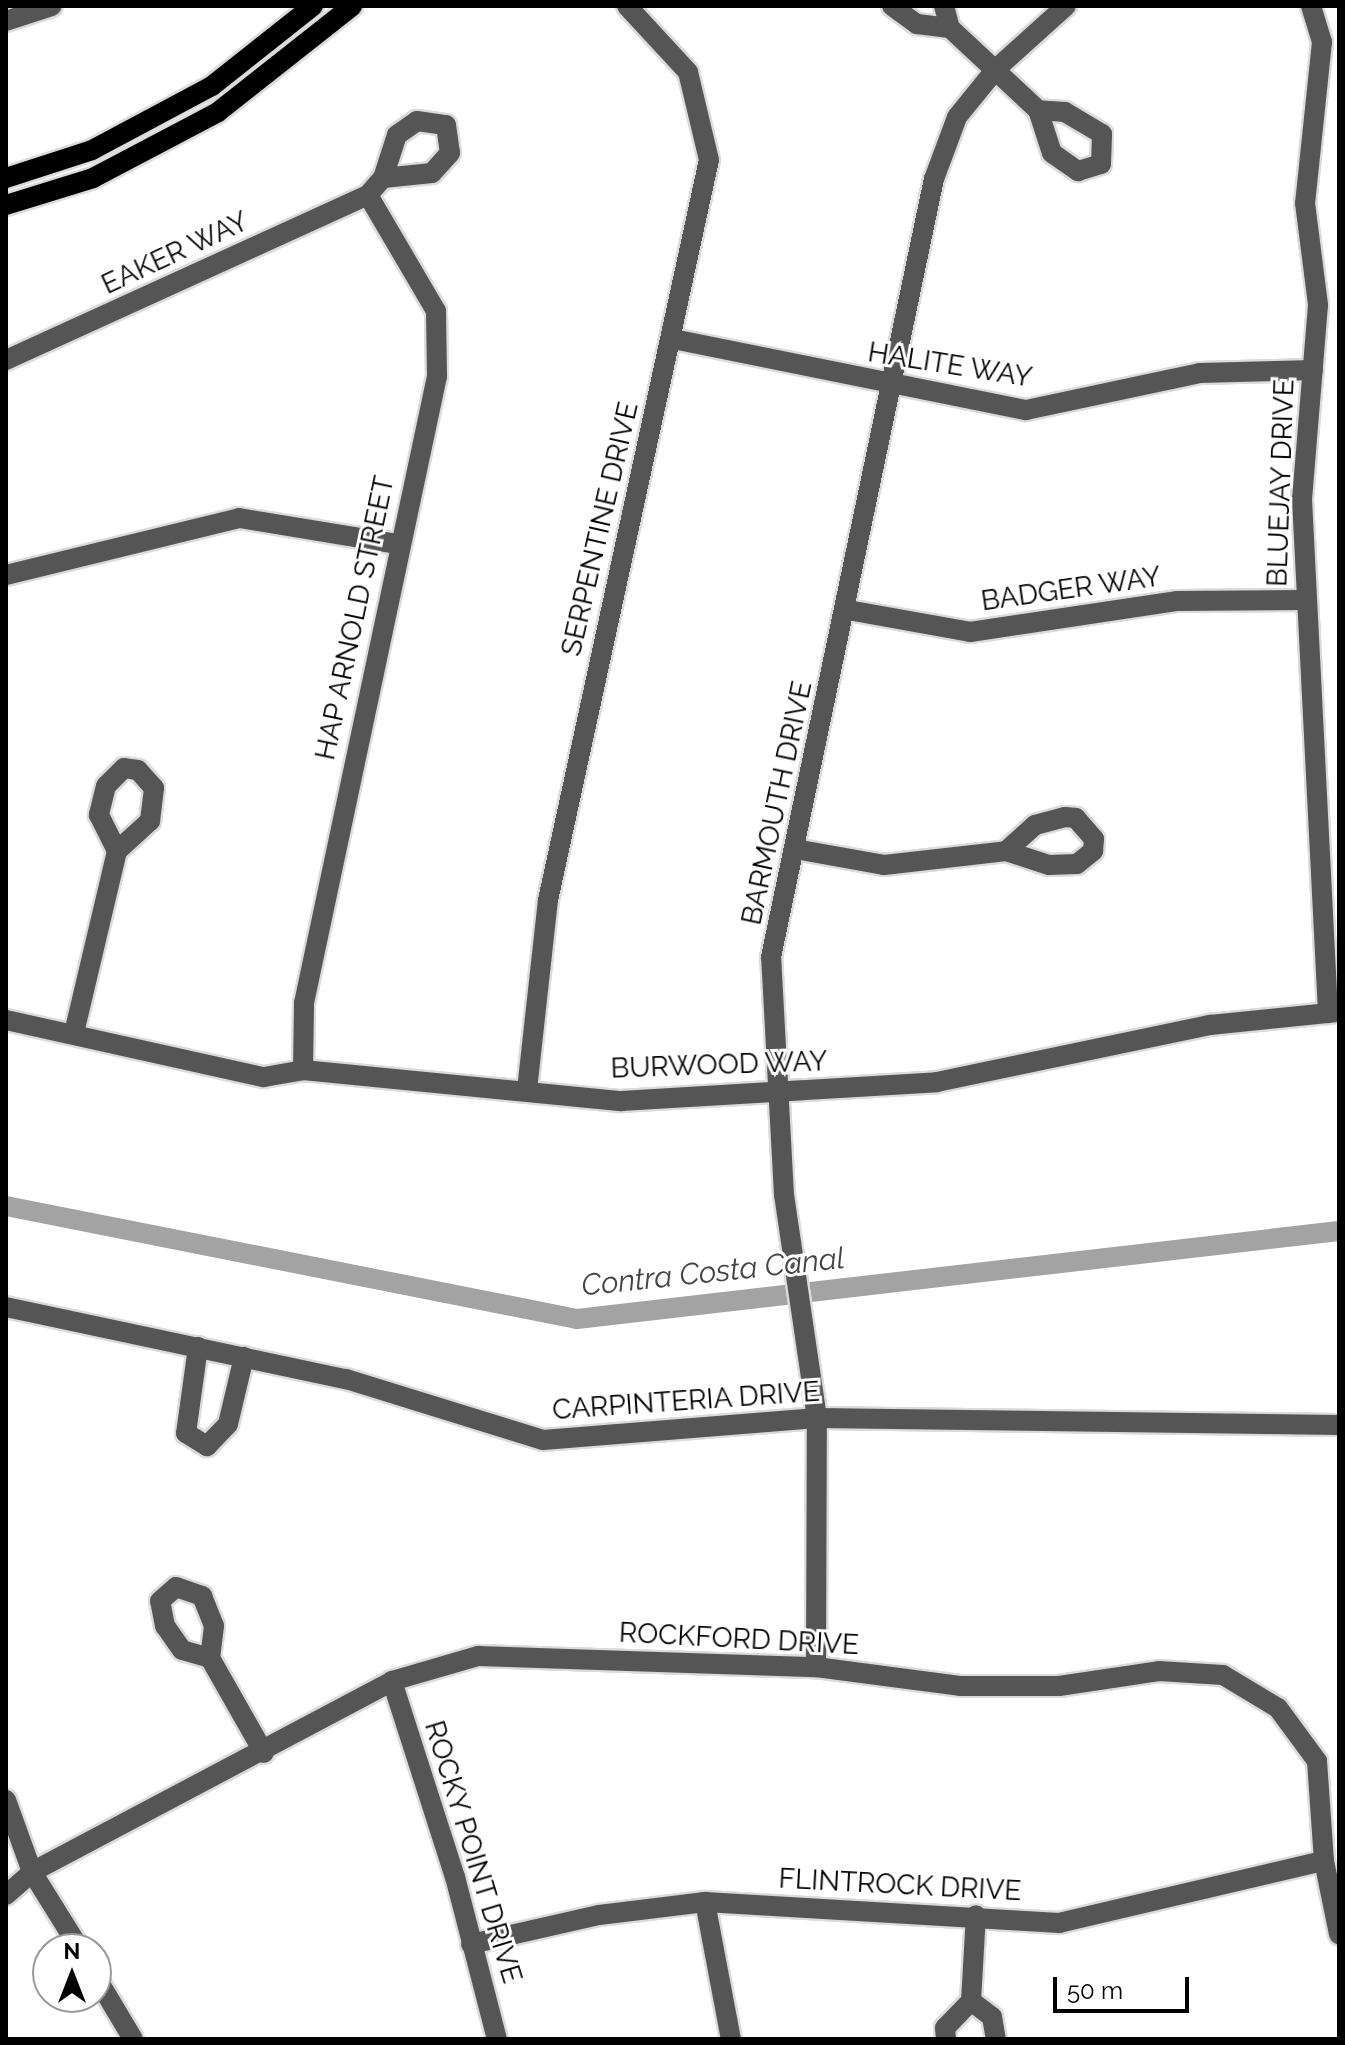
<!DOCTYPE html>
<style>
body{margin:0}
#map{position:relative;width:1345px;height:2045px;overflow:hidden;background:#fff;font-family:Raleway,sans-serif}
div>[style]{position:absolute}
.canal>*{height:20px;margin:-10px;padding:0 10px;transform-origin:10px;border-radius:10px;background:#a3a3a3}
.roads{filter:drop-shadow(2px 0 #dbdbdb) drop-shadow(-2px 0 #dbdbdb) drop-shadow(0 2px #dbdbdb) drop-shadow(0 -2px #dbdbdb)}
.minor>*{height:20px;margin:-10px;padding:0 10px;transform-origin:10px;border-radius:10px;background:#555}
.major>*{height:20px;margin:-10px;padding:0 10px;transform-origin:10px;border-radius:10px;background:#000}
span{translate:-50% -50%;white-space:nowrap;text-align:center;line-height:1.15;-webkit-text-stroke:6px #fff;paint-order:stroke}
.street-label{font-size:28px;color:#000}
.water-label{font-size:30px;color:#444;font-style:italic}
.frame{position:absolute;inset:0;border:8px solid #000;pointer-events:none}
.north{position:absolute;left:32px;top:1933px;width:80px;height:80px;box-sizing:border-box;background:#fff;border:2px solid #999;border-radius:50%;rotate:0deg;font-size:22px;font-weight:700;line-height:32px;text-align:center;color:#000}
.north::after{content:'';display:block;margin:auto;width:28px;height:36px;background:#000;clip-path:polygon(50% 0,100% 100%,50% 72%,0 100%)}
.scale{position:absolute;left:1053px;top:1977px;width:136px;height:36px;box-sizing:border-box;border:4px solid #000;border-top:0;padding-left:10px;font-size:24px;line-height:28px;white-space:nowrap;color:#000;-webkit-text-stroke:6px #fff;paint-order:stroke}
</style>
<div id="map">
<div class="canal">
<i style="left:6px;top:1206px;width:582px;rotate:11.19deg"></i>
<i style="left:577px;top:1319px;width:767px;rotate:-6.59deg"></i>
</div>
<div class="roads">
<div class="minor">
<i style="left:892px;top:6px;width:31px;rotate:36deg"></i>
<i style="left:917px;top:24px;width:33px;rotate:7deg"></i>
<i style="left:944px;top:6px;width:23px;rotate:75deg"></i>
<i style="left:950px;top:28px;width:120px;rotate:43deg"></i>
<i style="left:1038px;top:110px;width:45px;rotate:72deg"></i>
<i style="left:1052px;top:153px;width:32px;rotate:35deg"></i>
<i style="left:1078px;top:171px;width:24px;rotate:-17deg"></i>
<i style="left:1101px;top:164px;width:30px;rotate:-88deg"></i>
<i style="left:1102px;top:134px;width:43px;rotate:-149.3deg"></i>
<i style="left:1065px;top:112px;width:27px;rotate:-176deg"></i>
<i style="left:1311px;top:6px;width:38px;rotate:73deg"></i>
<i style="left:1322px;top:42px;width:162px;rotate:96deg"></i>
<i style="left:1305px;top:203px;width:103px;rotate:82.7deg"></i>
<i style="left:1318px;top:305px;width:195px;rotate:94.7deg"></i>
<i style="left:1302px;top:499px;width:515px;rotate:87.1deg"></i>
<i style="left:6px;top:21px;width:48px;rotate:-18.1deg"></i>
<i style="left:673px;top:339px;width:360px;rotate:11.4deg"></i>
<i style="left:1026px;top:410px;width:178px;rotate:-12deg"></i>
<i style="left:1200px;top:373px;width:113px;rotate:-1.5deg"></i>
<i style="left:6px;top:360px;width:398px;rotate:-24.5deg"></i>
<i style="left:368px;top:195px;width:23px;rotate:-49deg"></i>
<i style="left:383px;top:178px;width:45px;rotate:-72deg"></i>
<i style="left:397px;top:135px;width:24px;rotate:-35deg"></i>
<i style="left:417px;top:121px;width:29px;rotate:8deg"></i>
<i style="left:446px;top:125px;width:28px;rotate:82deg"></i>
<i style="left:450px;top:153px;width:27px;rotate:132deg"></i>
<i style="left:432px;top:173px;width:49px;rotate:174.2deg"></i>
<i style="left:6px;top:575px;width:240px;rotate:-13.7deg"></i>
<i style="left:239px;top:518px;width:161px;rotate:9.3deg"></i>
<i style="left:848px;top:610px;width:124px;rotate:10.2deg"></i>
<i style="left:970px;top:632px;width:210px;rotate:-8.5deg"></i>
<i style="left:1178px;top:601px;width:126px;rotate:-0.5deg"></i>
<i style="left:795px;top:849px;width:90px;rotate:10.2deg"></i>
<i style="left:884px;top:865px;width:123px;rotate:-6.5deg"></i>
<i style="left:1006px;top:851px;width:45px;rotate:18deg"></i>
<i style="left:1049px;top:865px;width:28px;rotate:-2deg"></i>
<i style="left:1077px;top:864px;width:21px;rotate:-39deg"></i>
<i style="left:1093px;top:851px;width:12px;rotate:-85deg"></i>
<i style="left:1094px;top:839px;width:28px;rotate:-131deg"></i>
<i style="left:1076px;top:818px;width:11px;rotate:-175deg"></i>
<i style="left:1065px;top:817px;width:31px;rotate:165deg"></i>
<i style="left:1035px;top:825px;width:39px;rotate:138deg"></i>
<i style="left:6px;top:1020px;width:264px;rotate:12.5deg"></i>
<i style="left:264px;top:1077px;width:40px;rotate:-10deg"></i>
<i style="left:303px;top:1070px;width:320px;rotate:5.6deg"></i>
<i style="left:621px;top:1101px;width:317px;rotate:-3.4deg"></i>
<i style="left:937px;top:1082px;width:279px;rotate:-11.8deg"></i>
<i style="left:1210px;top:1025px;width:130px;rotate:-5.8deg"></i>
<i style="left:74px;top:1033px;width:187px;rotate:-76.7deg"></i>
<i style="left:117px;top:851px;width:45px;rotate:-42.3deg"></i>
<i style="left:150px;top:821px;width:33px;rotate:-83deg"></i>
<i style="left:154px;top:788px;width:24px;rotate:-132deg"></i>
<i style="left:138px;top:770px;width:14px;rotate:-172deg"></i>
<i style="left:124px;top:768px;width:25px;rotate:135deg"></i>
<i style="left:106px;top:786px;width:30px;rotate:104deg"></i>
<i style="left:99px;top:815px;width:40px;rotate:63.4deg"></i>
<i style="left:303px;top:1070px;width:67px;rotate:-89.1deg"></i>
<i style="left:304px;top:1003px;width:641px;rotate:-78.02deg"></i>
<i style="left:437px;top:376px;width:65px;rotate:-90.9deg"></i>
<i style="left:436px;top:311px;width:134px;rotate:-120.4deg"></i>
<i style="left:527px;top:1090px;width:191px;rotate:-83.7deg"></i>
<i style="left:548px;top:900px;width:757px;rotate:-77.73deg"></i>
<i style="left:709px;top:160px;width:90px;rotate:-103.4deg"></i>
<i style="left:688px;top:72px;width:90px;rotate:-132.7deg"></i>
<i style="left:6px;top:1307px;width:348px;rotate:12deg"></i>
<i style="left:346px;top:1379px;width:206px;rotate:17.2deg"></i>
<i style="left:543px;top:1440px;width:275px;rotate:-4.6deg"></i>
<i style="left:817px;top:1418px;width:522px;rotate:0.77deg"></i>
<i style="left:198px;top:1347px;width:87px;rotate:97.9deg"></i>
<i style="left:186px;top:1433px;width:25px;rotate:32deg"></i>
<i style="left:207px;top:1446px;width:30px;rotate:-46deg"></i>
<i style="left:228px;top:1424px;width:69px;rotate:-76.6deg"></i>
<i style="left:210px;top:1658px;width:29px;rotate:-164deg"></i>
<i style="left:182px;top:1650px;width:29px;rotate:-125deg"></i>
<i style="left:165px;top:1626px;width:25px;rotate:-101deg"></i>
<i style="left:160px;top:1601px;width:21px;rotate:-41deg"></i>
<i style="left:176px;top:1587px;width:28px;rotate:19deg"></i>
<i style="left:202px;top:1596px;width:32px;rotate:68deg"></i>
<i style="left:214px;top:1626px;width:32px;rotate:97deg"></i>
<i style="left:210px;top:1658px;width:109px;rotate:60.4deg"></i>
<i style="left:816px;top:1667px;width:249px;rotate:-89.8deg"></i>
<i style="left:817px;top:1418px;width:225px;rotate:-98.4deg"></i>
<i style="left:784px;top:1195px;width:238px;rotate:-93.1deg"></i>
<i style="left:771px;top:957px;width:795px;rotate:-78.17deg"></i>
<i style="left:934px;top:179px;width:66px;rotate:-69.6deg"></i>
<i style="left:957px;top:117px;width:62px;rotate:-50.9deg"></i>
<i style="left:996px;top:69px;width:94px;rotate:-42deg"></i>
<i style="left:392px;top:1681px;width:206px;rotate:72.2deg"></i>
<i style="left:455px;top:1877px;width:167px;rotate:75.5deg"></i>
<i style="left:6px;top:1800px;width:77px;rotate:70.1deg"></i>
<i style="left:32px;top:1872px;width:91px;rotate:58.1deg"></i>
<i style="left:6px;top:1895px;width:35px;rotate:-41deg"></i>
<i style="left:32px;top:1872px;width:408px;rotate:-27.9deg"></i>
<i style="left:392px;top:1681px;width:90px;rotate:-16.2deg"></i>
<i style="left:478px;top:1656px;width:338px;rotate:1.9deg"></i>
<i style="left:816px;top:1667px;width:145px;rotate:7.5deg"></i>
<i style="left:960px;top:1686px;width:99px"></i>
<i style="left:1059px;top:1686px;width:101px;rotate:-8.5deg"></i>
<i style="left:1159px;top:1671px;width:64px;rotate:3.6deg"></i>
<i style="left:1223px;top:1675px;width:64px;rotate:31deg"></i>
<i style="left:1278px;top:1708px;width:66px;rotate:53.7deg"></i>
<i style="left:1317px;top:1761px;width:100px;rotate:86deg"></i>
<i style="left:1324px;top:1861px;width:75px;rotate:78.4deg"></i>
<i style="left:705px;top:1902px;width:139px;rotate:79.3deg"></i>
<i style="left:471px;top:1944px;width:131px;rotate:-12.8deg"></i>
<i style="left:599px;top:1915px;width:107px;rotate:-7deg"></i>
<i style="left:705px;top:1902px;width:355px;rotate:3.4deg"></i>
<i style="left:1059px;top:1923px;width:272px;rotate:-13.2deg"></i>
<i style="left:96px;top:1977px;width:72px;rotate:59.2deg"></i>
<i style="left:971px;top:2001px;width:26px;rotate:37deg"></i>
<i style="left:992px;top:2017px;width:22px;rotate:80deg"></i>
<i style="left:946px;top:2039px;width:11px;rotate:-95deg"></i>
<i style="left:945px;top:2028px;width:37px;rotate:-46deg"></i>
<i style="left:971px;top:2001px;width:86px;rotate:-86.7deg"></i>
</div>
<div class="major">
<i style="left:6px;top:178px;width:90px;rotate:-18deg"></i>
<i style="left:92px;top:150px;width:136px;rotate:-28.1deg"></i>
<i style="left:212px;top:86px;width:129px;rotate:-38.4deg"></i>
<i style="left:6px;top:205px;width:91px;rotate:-17.2deg"></i>
<i style="left:93px;top:178px;width:141px;rotate:-27.8deg"></i>
<i style="left:218px;top:112px;width:171px;rotate:-38.3deg"></i>
</div>
</div>
<div class="street-label">
<span style="left:175px;top:253px;rotate:-25deg">EAKER WAY</span>
<span style="left:950px;top:365px;rotate:9deg">HALITE WAY</span>
<span style="left:1281px;top:483px;rotate:-88deg">BLUEJAY DRIVE</span>
<span style="left:600px;top:529px;rotate:-77deg">SERPENTINE DRIVE</span>
<span style="left:1071px;top:589px;rotate:-8deg">BADGER WAY</span>
<span style="left:355px;top:618px;rotate:-78deg">HAP ARNOLD STREET</span>
<span style="left:777px;top:803px;rotate:-78deg">BARMOUTH DRIVE</span>
<span style="left:719px;top:1065px;rotate:-2deg">BURWOOD WAY</span>
<span style="left:686px;top:1401px;rotate:-4deg">CARPINTERIA DRIVE</span>
<span style="left:739px;top:1639px;rotate:3deg">ROCKFORD DRIVE</span>
<span style="left:473px;top:1852px;rotate:73deg">ROCKY POINT DRIVE</span>
<span style="left:900px;top:1885px;rotate:3deg">FLINTROCK DRIVE</span>
</div>
<div class="water-label">
<span style="left:713px;top:1272px;rotate:-6deg">Contra Costa Canal</span>
</div>
<div class="frame"></div>
<div class="north">N</div>
<div class="scale">50 m</div>
</div>
